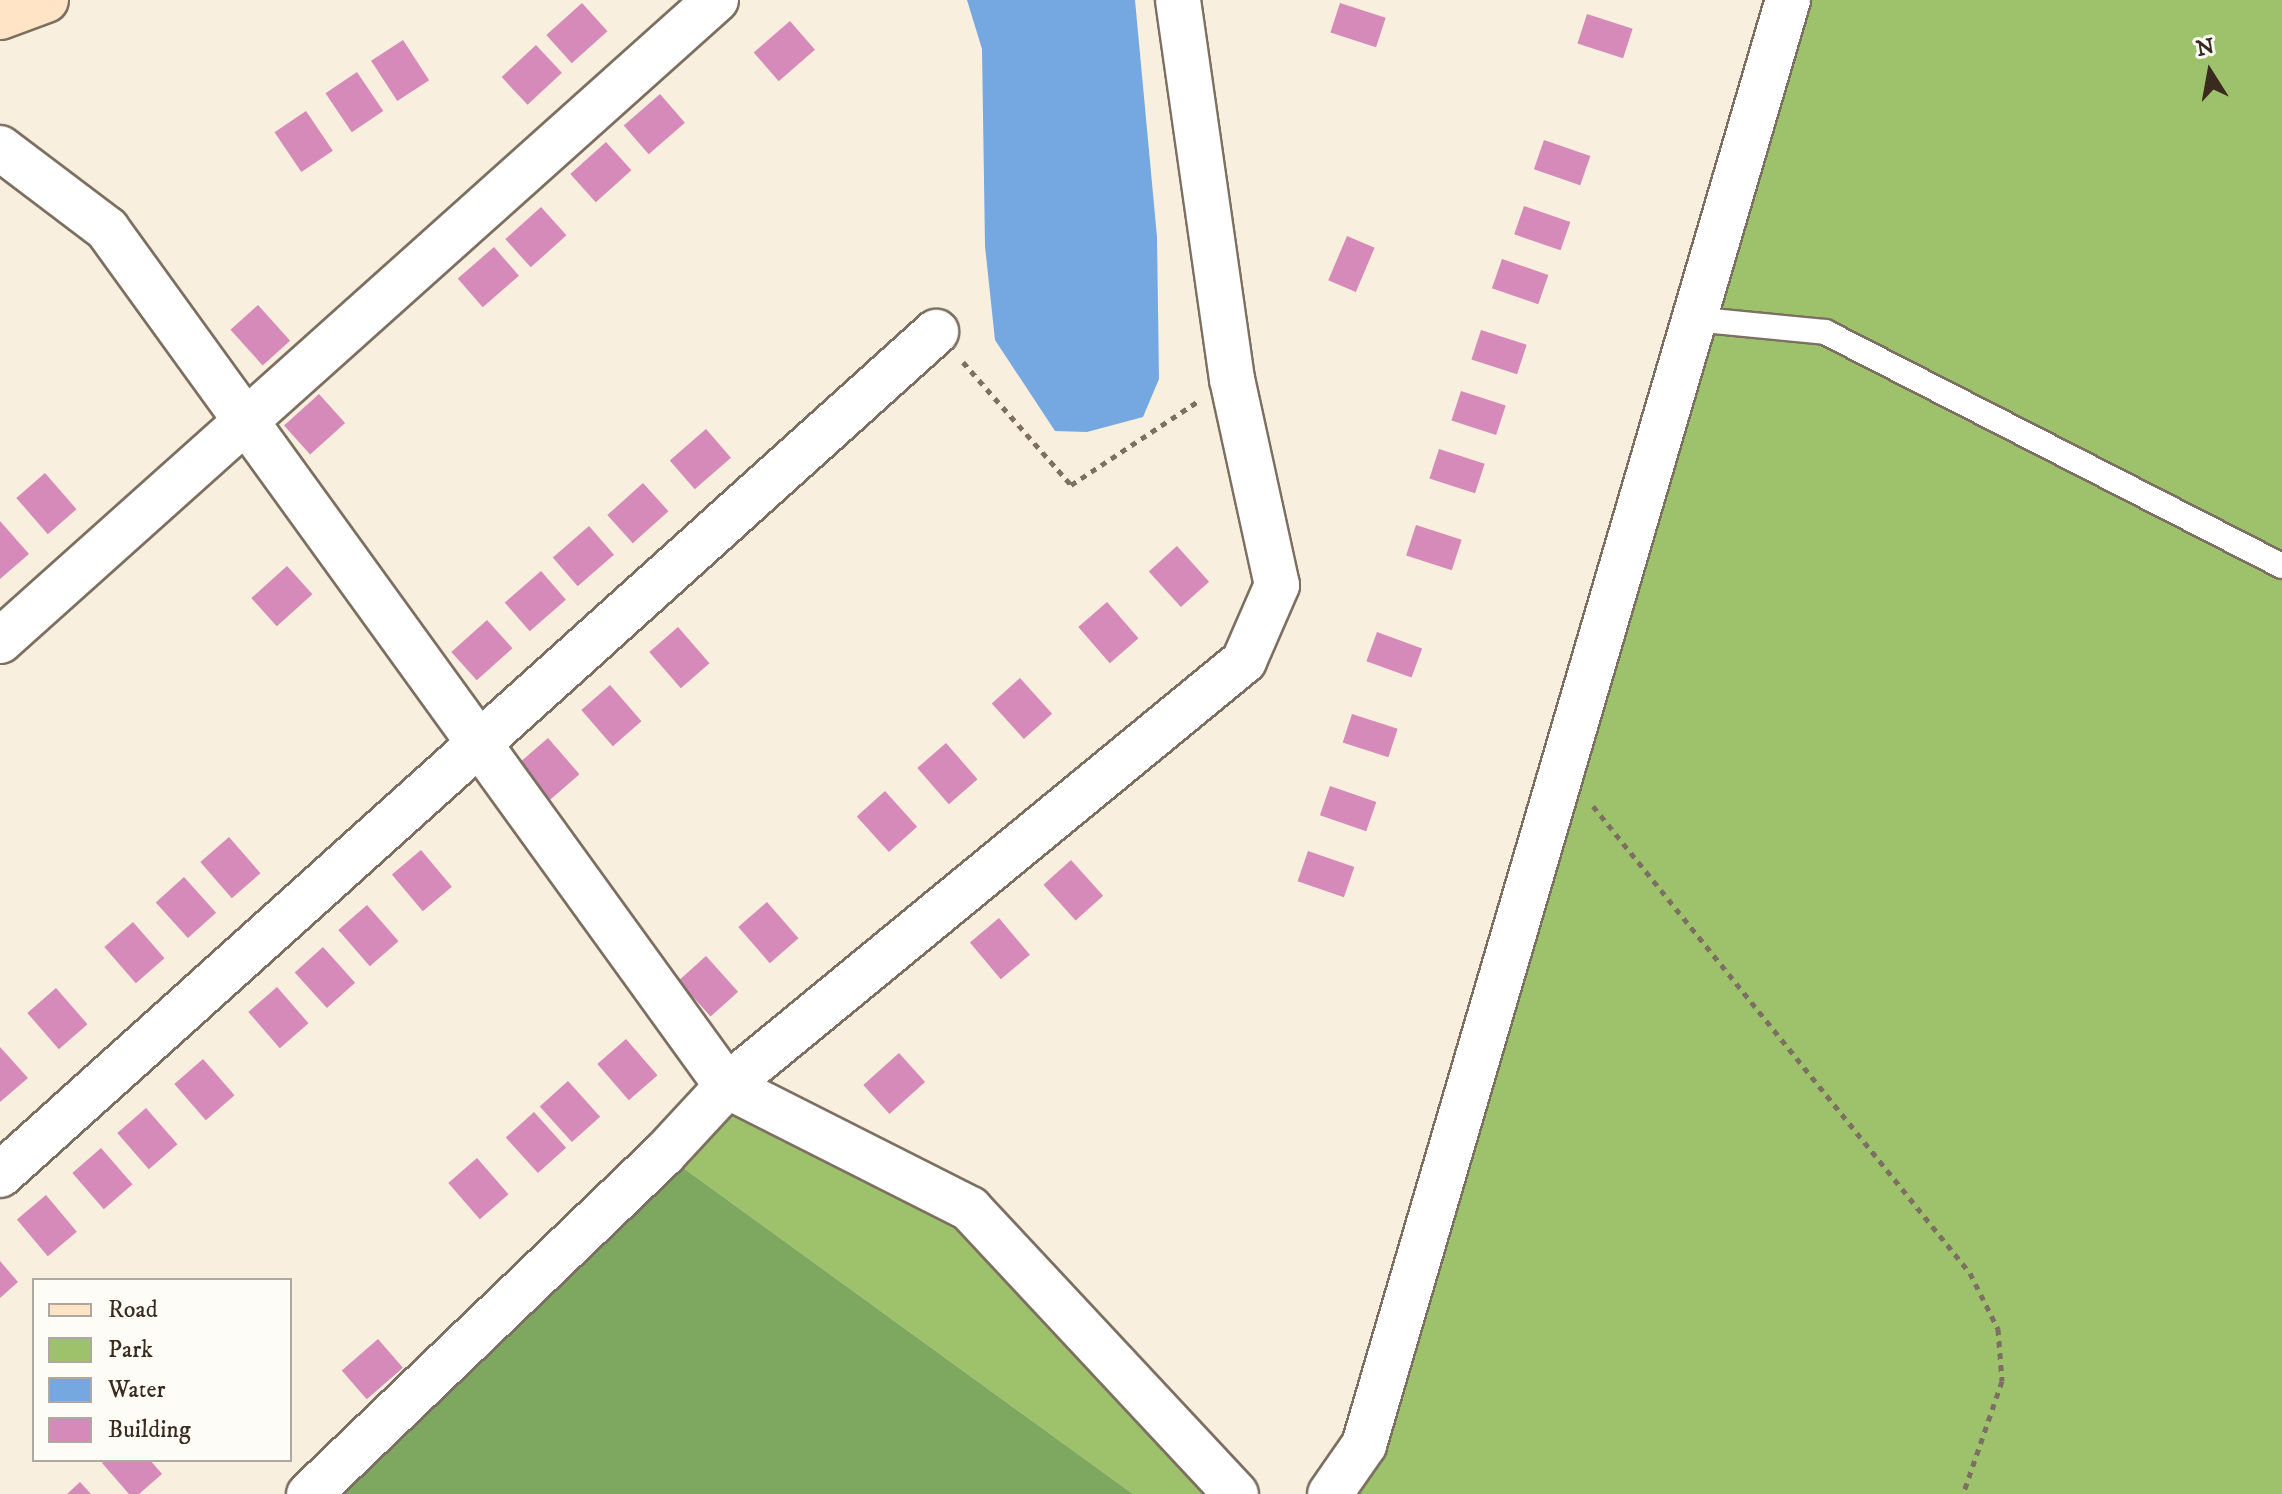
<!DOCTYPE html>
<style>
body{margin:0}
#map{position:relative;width:2282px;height:1494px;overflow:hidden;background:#f8efde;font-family:"IM FELL DW Pica",serif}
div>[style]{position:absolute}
.green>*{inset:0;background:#9ec16b}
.forest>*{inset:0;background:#7ea75f}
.water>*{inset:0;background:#75a7e0}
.building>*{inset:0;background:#d58ab9;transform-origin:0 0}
.path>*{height:5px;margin-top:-2.5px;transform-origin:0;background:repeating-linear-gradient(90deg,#7d6f61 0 6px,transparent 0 12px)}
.roads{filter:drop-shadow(2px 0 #7d6f61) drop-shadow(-2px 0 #7d6f61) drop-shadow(0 2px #7d6f61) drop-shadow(0 -2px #7d6f61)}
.lane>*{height:24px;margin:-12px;padding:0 12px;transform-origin:12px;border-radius:12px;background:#fff}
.street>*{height:44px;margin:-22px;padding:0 22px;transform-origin:22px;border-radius:22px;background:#fff}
.secondary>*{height:44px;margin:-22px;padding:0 22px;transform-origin:22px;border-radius:22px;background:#ffe4c6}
span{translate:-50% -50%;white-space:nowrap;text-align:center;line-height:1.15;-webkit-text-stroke:7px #fdfcf7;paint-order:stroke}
.legend{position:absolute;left:32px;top:1278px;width:260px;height:184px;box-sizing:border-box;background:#fdfcf7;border:2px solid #afa8a0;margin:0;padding:10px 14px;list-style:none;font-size:24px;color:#3b2a1e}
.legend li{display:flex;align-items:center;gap:16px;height:40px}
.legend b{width:40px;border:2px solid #afa8a0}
.north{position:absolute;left:2170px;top:32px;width:80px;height:80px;-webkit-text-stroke:6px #fdfcf7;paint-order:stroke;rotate:349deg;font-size:22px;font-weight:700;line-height:32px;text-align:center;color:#3b2a1e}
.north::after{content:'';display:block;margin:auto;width:28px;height:36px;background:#3b2a1e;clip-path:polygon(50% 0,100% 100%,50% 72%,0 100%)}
</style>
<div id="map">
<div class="green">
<i style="clip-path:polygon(1790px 0,2282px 0,2282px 1494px,1330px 1494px)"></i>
<i style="clip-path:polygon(727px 1086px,970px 1209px,1236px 1494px,1133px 1494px,664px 1154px)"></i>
</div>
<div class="forest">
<i style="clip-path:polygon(664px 1154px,1133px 1494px,309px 1494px)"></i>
</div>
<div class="water">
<i style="clip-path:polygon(967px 0,1135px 0,1157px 237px,1159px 379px,1143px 417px,1087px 432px,1055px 431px,995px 340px,985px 246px,982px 49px)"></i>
</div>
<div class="building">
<i style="left:582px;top:3px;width:38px;height:48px;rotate:48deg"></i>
<i style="left:1340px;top:3px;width:48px;height:31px;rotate:18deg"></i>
<i style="left:1587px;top:14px;width:48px;height:31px;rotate:18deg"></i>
<i style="left:790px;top:21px;width:38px;height:48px;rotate:49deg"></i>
<i style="left:403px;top:40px;width:48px;height:38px;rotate:57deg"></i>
<i style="left:536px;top:45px;width:38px;height:47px;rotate:47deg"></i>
<i style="left:357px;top:72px;width:47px;height:38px;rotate:56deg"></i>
<i style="left:660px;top:94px;width:38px;height:48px;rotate:49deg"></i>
<i style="left:306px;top:111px;width:48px;height:38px;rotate:56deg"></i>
<i style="left:1544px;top:140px;width:49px;height:31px;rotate:19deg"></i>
<i style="left:606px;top:142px;width:38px;height:48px;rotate:48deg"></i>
<i style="left:1524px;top:206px;width:49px;height:30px;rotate:19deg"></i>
<i style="left:541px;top:207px;width:38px;height:48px;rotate:48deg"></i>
<i style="left:1347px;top:236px;width:30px;height:48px;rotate:23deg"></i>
<i style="left:494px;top:247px;width:38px;height:48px;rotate:49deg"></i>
<i style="left:1502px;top:259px;width:49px;height:31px;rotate:19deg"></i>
<i style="left:258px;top:305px;width:48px;height:37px;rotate:48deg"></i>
<i style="left:1481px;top:330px;width:48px;height:31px;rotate:18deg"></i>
<i style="left:1461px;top:391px;width:47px;height:31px;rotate:18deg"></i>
<i style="left:319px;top:394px;width:39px;height:47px;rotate:48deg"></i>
<i style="left:706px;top:429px;width:38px;height:48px;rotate:49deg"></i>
<i style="left:1439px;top:449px;width:48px;height:31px;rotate:18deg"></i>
<i style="left:45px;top:473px;width:48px;height:38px;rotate:49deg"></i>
<i style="left:643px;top:483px;width:38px;height:48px;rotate:48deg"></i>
<i style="clip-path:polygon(0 521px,29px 554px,0 579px)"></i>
<i style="left:1416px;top:525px;width:48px;height:32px;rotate:18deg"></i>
<i style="left:589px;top:526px;width:38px;height:48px;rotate:49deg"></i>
<i style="left:1177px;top:546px;width:48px;height:38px;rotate:48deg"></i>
<i style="left:287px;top:566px;width:38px;height:48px;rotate:48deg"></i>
<i style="left:541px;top:571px;width:38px;height:48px;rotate:49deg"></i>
<i style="left:1107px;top:602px;width:48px;height:38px;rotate:49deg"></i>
<i style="left:487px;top:620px;width:38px;height:48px;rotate:48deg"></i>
<i style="left:678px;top:627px;width:48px;height:38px;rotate:49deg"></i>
<i style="left:1377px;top:632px;width:48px;height:31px;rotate:20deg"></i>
<i style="left:1020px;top:678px;width:48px;height:38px;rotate:48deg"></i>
<i style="left:610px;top:685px;width:48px;height:38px;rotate:49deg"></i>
<i style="left:1352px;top:714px;width:48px;height:30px;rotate:18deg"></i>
<i style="left:548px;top:738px;width:48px;height:39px;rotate:49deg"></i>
<i style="left:946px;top:743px;width:48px;height:38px;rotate:49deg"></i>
<i style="left:1330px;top:786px;width:49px;height:31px;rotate:19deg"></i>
<i style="left:885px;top:791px;width:48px;height:38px;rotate:48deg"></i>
<i style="left:229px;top:837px;width:48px;height:38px;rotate:49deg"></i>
<i style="left:421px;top:850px;width:48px;height:38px;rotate:50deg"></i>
<i style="left:1308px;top:851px;width:49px;height:32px;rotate:19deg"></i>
<i style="left:1071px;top:860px;width:48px;height:37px;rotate:48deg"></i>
<i style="left:184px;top:877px;width:48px;height:38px;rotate:48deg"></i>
<i style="left:767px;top:902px;width:48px;height:38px;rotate:49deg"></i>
<i style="left:367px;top:905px;width:48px;height:38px;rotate:49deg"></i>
<i style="left:999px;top:918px;width:48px;height:38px;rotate:50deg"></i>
<i style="left:133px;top:922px;width:48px;height:38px;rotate:49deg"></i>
<i style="left:323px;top:947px;width:48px;height:38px;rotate:48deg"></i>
<i style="left:706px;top:956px;width:48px;height:37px;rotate:48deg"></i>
<i style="left:277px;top:987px;width:48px;height:38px;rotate:49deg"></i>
<i style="left:56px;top:988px;width:48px;height:38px;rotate:49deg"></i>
<i style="left:626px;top:1039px;width:48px;height:38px;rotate:49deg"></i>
<i style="clip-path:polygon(0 1047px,28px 1078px,0 1102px)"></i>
<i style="left:899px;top:1053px;width:39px;height:48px;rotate:48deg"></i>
<i style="left:203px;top:1059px;width:48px;height:38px;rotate:49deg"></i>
<i style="left:568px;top:1081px;width:48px;height:38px;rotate:48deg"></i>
<i style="left:146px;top:1108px;width:48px;height:38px;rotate:49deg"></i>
<i style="left:534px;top:1112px;width:48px;height:38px;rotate:48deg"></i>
<i style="left:101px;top:1148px;width:48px;height:38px;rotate:49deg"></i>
<i style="left:477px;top:1158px;width:48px;height:38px;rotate:49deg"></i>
<i style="left:46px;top:1195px;width:48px;height:38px;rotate:50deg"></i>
<i style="clip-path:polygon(0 1261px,18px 1282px,0 1298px)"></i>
<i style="left:378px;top:1339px;width:38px;height:48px;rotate:49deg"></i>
<i style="clip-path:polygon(105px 1460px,150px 1460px,162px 1474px,139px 1494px,129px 1494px,102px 1463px)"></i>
<i style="clip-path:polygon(80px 1482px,91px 1494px,67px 1494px)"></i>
</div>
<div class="path">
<i style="left:963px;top:362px;width:164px;rotate:48.7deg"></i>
<i style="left:1071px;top:485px;width:151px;rotate:-33.4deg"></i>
<i style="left:1593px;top:806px;width:600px;rotate:51.09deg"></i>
<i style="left:1970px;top:1273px;width:63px;rotate:63.4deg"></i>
<i style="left:1998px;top:1329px;width:52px;rotate:85.6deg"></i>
<i style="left:2002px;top:1381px;width:120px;rotate:109deg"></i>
</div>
<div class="roads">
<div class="lane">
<i style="left:1693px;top:319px;width:133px;rotate:5.6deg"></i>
<i style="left:1825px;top:332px;width:513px;rotate:27.11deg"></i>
</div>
<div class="street">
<i style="left:1178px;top:0;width:383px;rotate:81.9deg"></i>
<i style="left:1232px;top:379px;width:211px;rotate:77.7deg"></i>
<i style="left:1277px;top:585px;width:83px;rotate:113.5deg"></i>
<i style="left:1244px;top:661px;width:669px;rotate:140.58deg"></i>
<i style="left:727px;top:1086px;width:272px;rotate:26.8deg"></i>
<i style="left:970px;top:1209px;width:390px;rotate:47deg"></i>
<i style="left:0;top:148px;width:134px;rotate:37.1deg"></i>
<i style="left:107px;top:229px;width:1058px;rotate:54.12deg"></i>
<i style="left:727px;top:1086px;width:93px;rotate:132.8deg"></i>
<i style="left:664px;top:1154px;width:492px;rotate:136.2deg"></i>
<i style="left:0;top:641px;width:961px;rotate:-41.84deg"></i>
<i style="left:0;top:1175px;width:1260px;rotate:-42.01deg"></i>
<i style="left:1330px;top:1494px;width:60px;rotate:-55.2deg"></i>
<i style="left:1364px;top:1445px;width:1506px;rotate:-73.65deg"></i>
</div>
<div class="secondary">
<i style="left:0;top:17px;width:49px;rotate:-20.3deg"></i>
</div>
</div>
<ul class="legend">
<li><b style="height:10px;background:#ffe4c6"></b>Road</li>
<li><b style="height:22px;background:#9ec16b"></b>Park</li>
<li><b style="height:22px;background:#75a7e0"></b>Water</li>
<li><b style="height:22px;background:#d58ab9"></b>Building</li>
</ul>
<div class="north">N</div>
</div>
